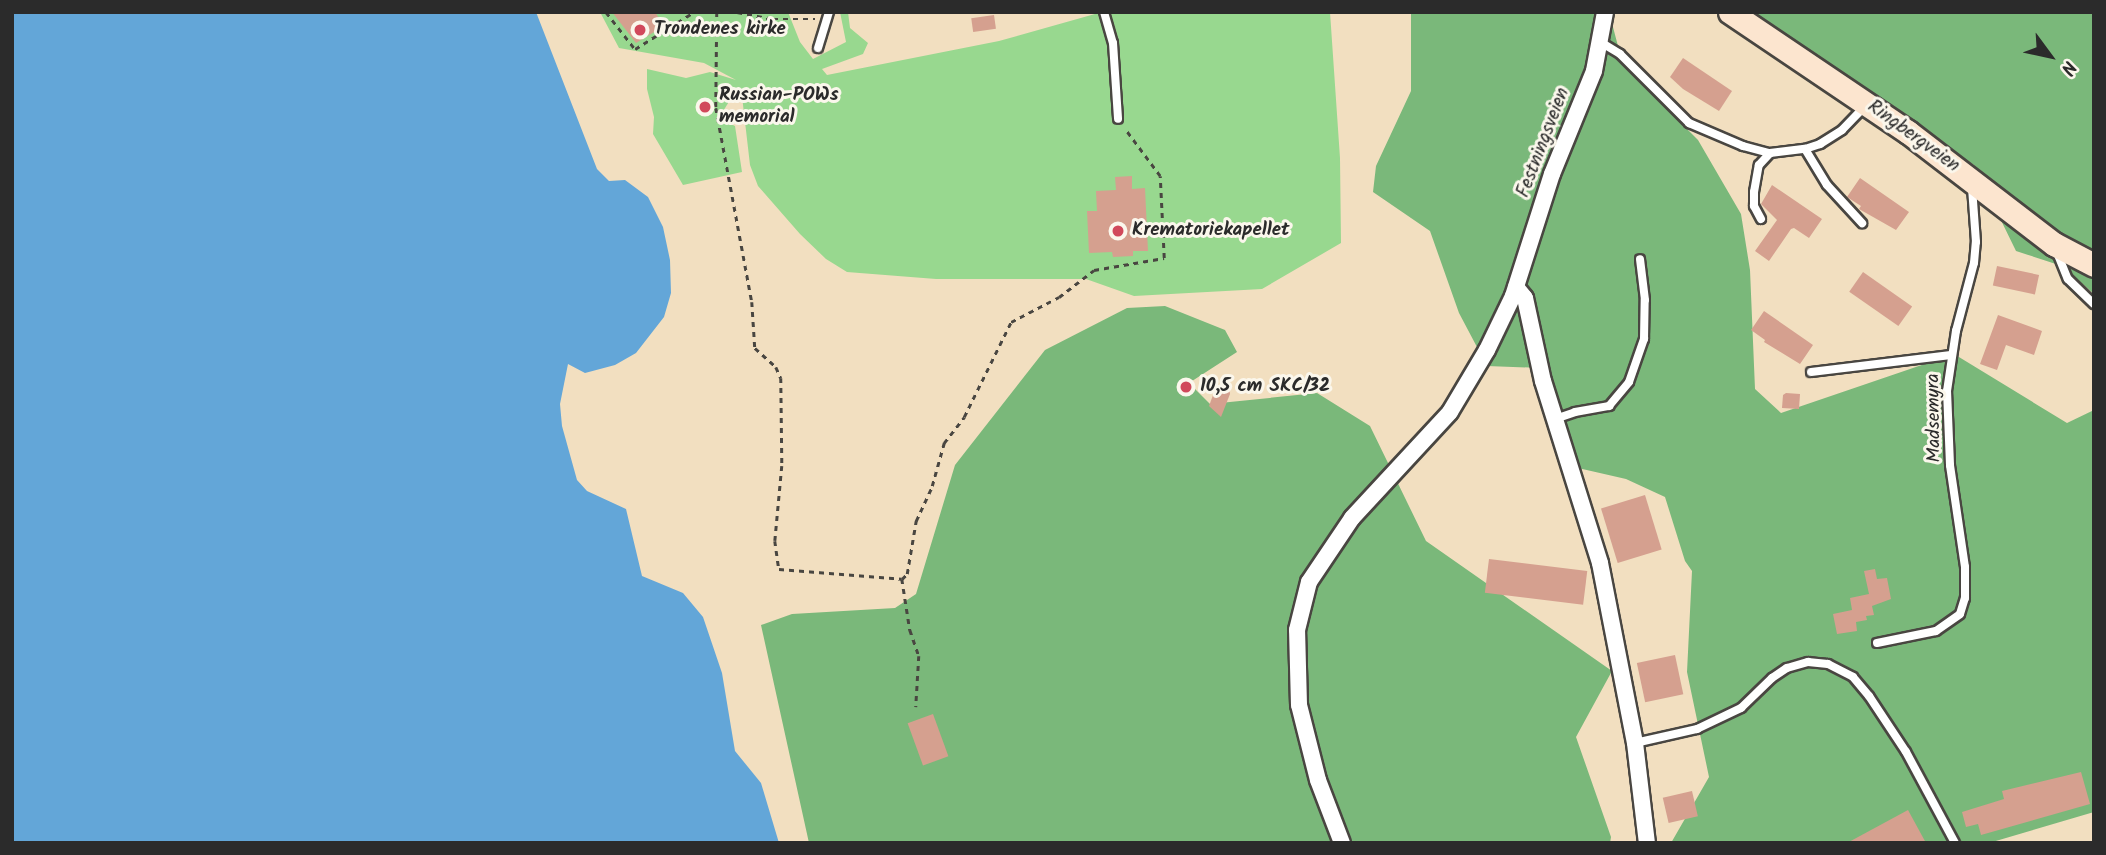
<!DOCTYPE html>
<style>
body{margin:0}
#map{position:relative;width:2106px;height:855px;overflow:hidden;background:#f2dfc0;font-family:Kalam,sans-serif}
div>[style]{position:absolute}
.green>*{inset:0;background:#98d88f}
.forest>*{inset:0;background:#7ab87a}
.water>*{inset:0;background:#63a6d8}
.building>*{inset:0;background:#d5a08f;transform-origin:0 0}
.path>*{height:2.5px;margin-top:-1.25px;transform-origin:0;background:repeating-linear-gradient(90deg,#494641 0 5px,transparent 0 10px)}
.roads{filter:drop-shadow(2px 0 #494641) drop-shadow(-2px 0 #494641) drop-shadow(0 2px #494641) drop-shadow(0 -2px #494641)}
.lane>*{height:8px;margin:-4px;padding:0 4px;transform-origin:4px;border-radius:4px;background:#fff}
.street>*{height:16px;margin:-8px;padding:0 8px;transform-origin:8px;border-radius:8px;background:#fff}
.secondary>*{height:23px;margin:-11.5px;padding:0 11.5px;transform-origin:11.5px;border-radius:11.5px;background:#fce5cf}
.dots>*{width:19px;height:19px;translate:-50% -50%;box-sizing:border-box;border:4px solid #fbf7ec;border-radius:50%}
span{translate:-50% -50%;white-space:nowrap;text-align:center;line-height:1.15;-webkit-text-stroke:6px #fbf7ec;paint-order:stroke}
.poi-label{font-size:19px;color:#2b2b2b;font-weight:700}
.left{translate:0 -50%;text-align:left}
.street-label{font-size:19px;color:#2b2b2b}
.frame{position:absolute;inset:0;border:14px solid #2b2b2b;pointer-events:none}
.north{position:absolute;left:2015px;top:21px;width:70px;height:70px;-webkit-text-stroke:5px #fbf7ec;paint-order:stroke;rotate:123deg;font-size:19px;font-weight:700;line-height:28px;text-align:center;color:#2b2b2b}
.north::after{content:'';display:block;margin:auto;width:24px;height:32px;background:#2b2b2b;clip-path:polygon(50% 0,100% 100%,50% 72%,0 100%)}
</style>
<div id="map">
<div class="green">
<i style="clip-path:polygon(600px 12px,788px 12px,800px 42px,813px 59px,846px 42px,840px 12px,848px 12px,850px 28px,868px 43px,863px 54px,822px 69px,827px 75px,999px 41px,1102px 12px,1330px 12px,1340px 158px,1341px 243px,1262px 289px,1134px 296px,1086px 279px,936px 279px,847px 272px,826px 259px,800px 234px,758px 186px,750px 165px,742px 96px,730px 100px,722px 113px,725px 121px,735px 126px,742px 172px,683px 185px,653px 134px,654px 117px,647px 89px,647px 69px,686px 78px,710px 72px,736px 80px,704px 63px,619px 48px)"></i>
</div>
<div class="forest">
<i style="clip-path:polygon(1411px 12px,1609px 12px,1623px 65px,1698px 140px,1741px 214px,1750px 270px,1755px 389px,1781px 413px,1954px 354px,2067px 423px,2094px 410px,2094px 812px,1989px 843px,1671px 843px,1709px 777px,1687px 672px,1692px 571px,1685px 561px,1665px 497px,1626px 479px,1578px 468px,1555px 390px,1542px 368px,1487px 366px,1459px 313px,1430px 231px,1373px 192px,1376px 166px,1411px 91px)"></i>
<i style="clip-path:polygon(1735px 12px,2094px 12px,2094px 294px,2062px 266px,2016px 251px,1974px 165px)"></i>
<i style="clip-path:polygon(1165px 306px,1225px 330px,1237px 352px,1189px 383px,1210px 404px,1317px 393px,1370px 426px,1426px 541px,1612px 671px,1576px 737px,1611px 837px,1610px 843px,809px 843px,761px 625px,792px 614px,895px 608px,916px 594px,955px 465px,1045px 350px,1127px 308px)"></i>
</div>
<div class="water">
<i style="clip-path:polygon(12px 12px,536px 12px,597px 169px,609px 181px,625px 180px,648px 197px,663px 227px,670px 260px,671px 293px,664px 317px,636px 353px,615px 365px,585px 373px,568px 364px,560px 404px,562px 426px,577px 480px,587px 491px,626px 509px,642px 576px,683px 593px,703px 617px,722px 673px,735px 751px,761px 783px,779px 843px,12px 843px)"></i>
</div>
<div class="building">
<i style="clip-path:polygon(612px 12px,655px 12px,664px 26px,636px 43px)"></i>
<i style="left:994px;top:15px;width:14px;height:23px;rotate:82deg"></i>
<i style="clip-path:polygon(1683px 58px,1732px 91px,1719px 111px,1683px 89px,1670px 77px)"></i>
<i style="clip-path:polygon(1132px 176px,1132px 189px,1145px 188px,1148px 251px,1133px 251px,1133px 256px,1113px 257px,1112px 252px,1089px 253px,1087px 211px,1097px 211px,1096px 191px,1116px 190px,1115px 177px)"></i>
<i style="clip-path:polygon(1860px 178px,1909px 212px,1896px 230px,1859px 209px,1861px 206px,1847px 197px)"></i>
<i style="clip-path:polygon(1772px 185px,1822px 219px,1809px 238px,1794px 228px,1791px 229px,1769px 261px,1755px 251px,1777px 220px,1761px 204px)"></i>
<i style="left:1997px;top:266px;width:43px;height:20px;rotate:12deg"></i>
<i style="left:1863px;top:272px;width:60px;height:24px;rotate:35deg"></i>
<i style="clip-path:polygon(1764px 311px,1813px 345px,1800px 364px,1764px 342px,1765px 340px,1751px 330px)"></i>
<i style="clip-path:polygon(1998px 315px,2042px 331px,2034px 355px,2006px 345px,1997px 370px,1980px 364px)"></i>
<i style="clip-path:polygon(1223px 384px,1229px 387px,1230px 394px,1221px 417px,1209px 406px,1216px 387px)"></i>
<i style="clip-path:polygon(1786px 393px,1800px 394px,1799px 409px,1782px 408px,1783px 395px)"></i>
<i style="left:1645px;top:495px;width:57px;height:46px;rotate:73deg"></i>
<i style="left:1489px;top:559px;width:99px;height:34px;rotate:7deg"></i>
<i style="clip-path:polygon(1875px 569px,1877px 579px,1887px 578px,1891px 599px,1872px 606px,1874px 615px,1866px 616px,1867px 620px,1856px 622px,1857px 631px,1837px 634px,1833px 614px,1852px 610px,1850px 598px,1869px 594px,1864px 571px)"></i>
<i style="left:1675px;top:655px;width:40px;height:39px;rotate:78deg"></i>
<i style="left:933px;top:714px;width:45px;height:27px;rotate:70deg"></i>
<i style="clip-path:polygon(2081px 772px,2090px 804px,1981px 835px,1978px 824px,1966px 827px,1962px 812px,2004px 799px,2002px 791px)"></i>
<i style="left:1692px;top:791px;width:26px;height:30px;rotate:77deg"></i>
<i style="clip-path:polygon(1908px 810px,1926px 843px,1847px 843px)"></i>
</div>
<div class="path">
<i style="left:606px;top:12px;width:47px;rotate:51.9deg"></i>
<i style="left:635px;top:49px;width:70px;rotate:-32.1deg"></i>
<i style="left:717px;top:12px;width:96px;rotate:90.6deg"></i>
<i style="left:716px;top:108px;width:197px;rotate:79.5deg"></i>
<i style="left:752px;top:302px;width:46px;rotate:86.3deg"></i>
<i style="left:755px;top:348px;width:28px;rotate:42deg"></i>
<i style="left:776px;top:367px;width:12px;rotate:66deg"></i>
<i style="left:781px;top:378px;width:88px;rotate:89.3deg"></i>
<i style="left:782px;top:466px;width:75px;rotate:95.3deg"></i>
<i style="left:775px;top:541px;width:28px;rotate:82deg"></i>
<i style="left:779px;top:569px;width:123px;rotate:4.6deg"></i>
<i style="left:902px;top:579px;width:7px;rotate:-45deg"></i>
<i style="left:907px;top:574px;width:54px;rotate:-80.4deg"></i>
<i style="left:916px;top:521px;width:38px;rotate:-65deg"></i>
<i style="left:932px;top:486px;width:45px;rotate:-74.4deg"></i>
<i style="left:944px;top:443px;width:33px;rotate:-52deg"></i>
<i style="left:964px;top:417px;width:106px;rotate:-63.7deg"></i>
<i style="left:1011px;top:322px;width:54px;rotate:-27.5deg"></i>
<i style="left:1059px;top:297px;width:44px;rotate:-37.6deg"></i>
<i style="left:1094px;top:270px;width:71px;rotate:-9.7deg"></i>
<i style="left:1164px;top:258px;width:82px;rotate:-92.8deg"></i>
<i style="left:1160px;top:176px;width:59px;rotate:-126.7deg"></i>
<i style="left:737px;top:12px;width:37px;rotate:11deg"></i>
<i style="left:773px;top:19px;width:42px"></i>
<i style="left:902px;top:579px;width:52px;rotate:81.1deg"></i>
<i style="left:910px;top:630px;width:28px;rotate:71deg"></i>
<i style="left:919px;top:656px;width:51px;rotate:93.4deg"></i>
</div>
<div class="roads">
<div class="lane">
<i style="left:1104px;top:12px;width:32px;rotate:74deg"></i>
<i style="left:1113px;top:43px;width:76px;rotate:86.2deg"></i>
<i style="left:1602px;top:43px;width:21px;rotate:31deg"></i>
<i style="left:1620px;top:54px;width:98px;rotate:45deg"></i>
<i style="left:1689px;top:123px;width:59px;rotate:23.1deg"></i>
<i style="left:1743px;top:146px;width:28px;rotate:15deg"></i>
<i style="left:818px;top:48px;width:38px;rotate:-73deg"></i>
<i style="left:1805px;top:149px;width:42px;rotate:58.6deg"></i>
<i style="left:1827px;top:185px;width:52px;rotate:47.4deg"></i>
<i style="left:1761px;top:219px;width:15px;rotate:-118deg"></i>
<i style="left:1754px;top:206px;width:14px;rotate:-90deg"></i>
<i style="left:1754px;top:192px;width:27px;rotate:-80deg"></i>
<i style="left:1759px;top:165px;width:16px;rotate:-47deg"></i>
<i style="left:1770px;top:153px;width:35px;rotate:-7deg"></i>
<i style="left:1805px;top:149px;width:16px;rotate:-18deg"></i>
<i style="left:1820px;top:144px;width:26px;rotate:-32deg"></i>
<i style="left:1842px;top:130px;width:33px;rotate:-46deg"></i>
<i style="left:2056px;top:250px;width:31px;rotate:68deg"></i>
<i style="left:2068px;top:279px;width:36px;rotate:44deg"></i>
<i style="left:1811px;top:372px;width:141px;rotate:-6.9deg"></i>
<i style="left:1555px;top:419px;width:21px;rotate:-19deg"></i>
<i style="left:1575px;top:412px;width:35px;rotate:-10deg"></i>
<i style="left:1609px;top:406px;width:31px;rotate:-50deg"></i>
<i style="left:1629px;top:382px;width:46px;rotate:-70.8deg"></i>
<i style="left:1644px;top:339px;width:39px;rotate:-89deg"></i>
<i style="left:1645px;top:300px;width:41px;rotate:-97deg"></i>
<i style="left:1877px;top:643px;width:60px;rotate:-11.5deg"></i>
<i style="left:1936px;top:631px;width:29px;rotate:-35deg"></i>
<i style="left:1960px;top:614px;width:17px;rotate:-73deg"></i>
<i style="left:1965px;top:598px;width:31px;rotate:-90deg"></i>
<i style="left:1965px;top:567px;width:103px;rotate:-98.4deg"></i>
<i style="left:1950px;top:465px;width:74px;rotate:-92.3deg"></i>
<i style="left:1947px;top:391px;width:61px;rotate:-81.5deg"></i>
<i style="left:1956px;top:331px;width:70px;rotate:-75.2deg"></i>
<i style="left:1974px;top:263px;width:21px;rotate:-85deg"></i>
<i style="left:1976px;top:242px;width:55px;rotate:-94.2deg"></i>
<i style="left:1635px;top:743px;width:64px;rotate:-12.7deg"></i>
<i style="left:1697px;top:729px;width:49px;rotate:-25.5deg"></i>
<i style="left:1741px;top:708px;width:43px;rotate:-44.1deg"></i>
<i style="left:1772px;top:678px;width:18px;rotate:-34deg"></i>
<i style="left:1787px;top:668px;width:22px;rotate:-16deg"></i>
<i style="left:1808px;top:662px;width:20px;rotate:6deg"></i>
<i style="left:1828px;top:664px;width:28px;rotate:27deg"></i>
<i style="left:1853px;top:677px;width:25px;rotate:50deg"></i>
<i style="left:1869px;top:696px;width:67px;rotate:56.5deg"></i>
<i style="left:1906px;top:752px;width:103px;rotate:61.7deg"></i>
</div>
<div class="street">
<i style="left:1516px;top:287px;width:14px;rotate:51deg"></i>
<i style="left:1525px;top:298px;width:85px;rotate:77.8deg"></i>
<i style="left:1543px;top:381px;width:191px;rotate:72.6deg"></i>
<i style="left:1600px;top:563px;width:183px;rotate:79deg"></i>
<i style="left:1635px;top:743px;width:101px;rotate:83.2deg"></i>
<i style="left:1342px;top:843px;width:67px;rotate:-110.9deg"></i>
<i style="left:1318px;top:780px;width:77px;rotate:-104.2deg"></i>
<i style="left:1299px;top:705px;width:75px;rotate:-91.5deg"></i>
<i style="left:1297px;top:630px;width:49px;rotate:-76deg"></i>
<i style="left:1309px;top:582px;width:77px;rotate:-56.1deg"></i>
<i style="left:1352px;top:518px;width:144px;rotate:-47.2deg"></i>
<i style="left:1450px;top:412px;width:72px;rotate:-59.2deg"></i>
<i style="left:1487px;top:350px;width:60px;rotate:-64.3deg"></i>
<i style="left:1513px;top:296px;width:128px;rotate:-72.3deg"></i>
<i style="left:1552px;top:174px;width:111px;rotate:-67.8deg"></i>
<i style="left:1594px;top:71px;width:60px;rotate:-79.4deg"></i>
</div>
<div class="secondary">
<i style="left:1730px;top:12px;width:215px;rotate:34deg"></i>
<i style="left:1908px;top:132px;width:184px;rotate:37.5deg"></i>
<i style="left:2054px;top:244px;width:45px;rotate:27.7deg"></i>
</div>
</div>
<div class="dots">
<i style="left:640px;top:30px;background:#d1495b"></i>
<i style="left:705px;top:107px;background:#d1495b"></i>
<i style="left:1118px;top:231px;background:#d1495b"></i>
<i style="left:1186px;top:387px;background:#d1495b"></i>
</div>
<div class="poi-label">
<span class="left" style="left:654px;top:30px">Trondenes kirke</span>
<span class="left" style="left:719px;top:107px">Russian-POWs<br>memorial</span>
<span class="left" style="left:1132px;top:231px">Krematoriekapellet</span>
<span class="left" style="left:1200px;top:387px">10,5 cm SKC/32</span>
</div>
<div class="street-label">
<span style="left:1913px;top:137px;rotate:36deg">Ringbergveien</span>
<span style="left:1544px;top:143px;rotate:-69deg">Festningsveien</span>
<span style="left:1935px;top:418px;rotate:-91deg">Madsemyra</span>
</div>
<div class="frame"></div>
<div class="north">N</div>
</div>
